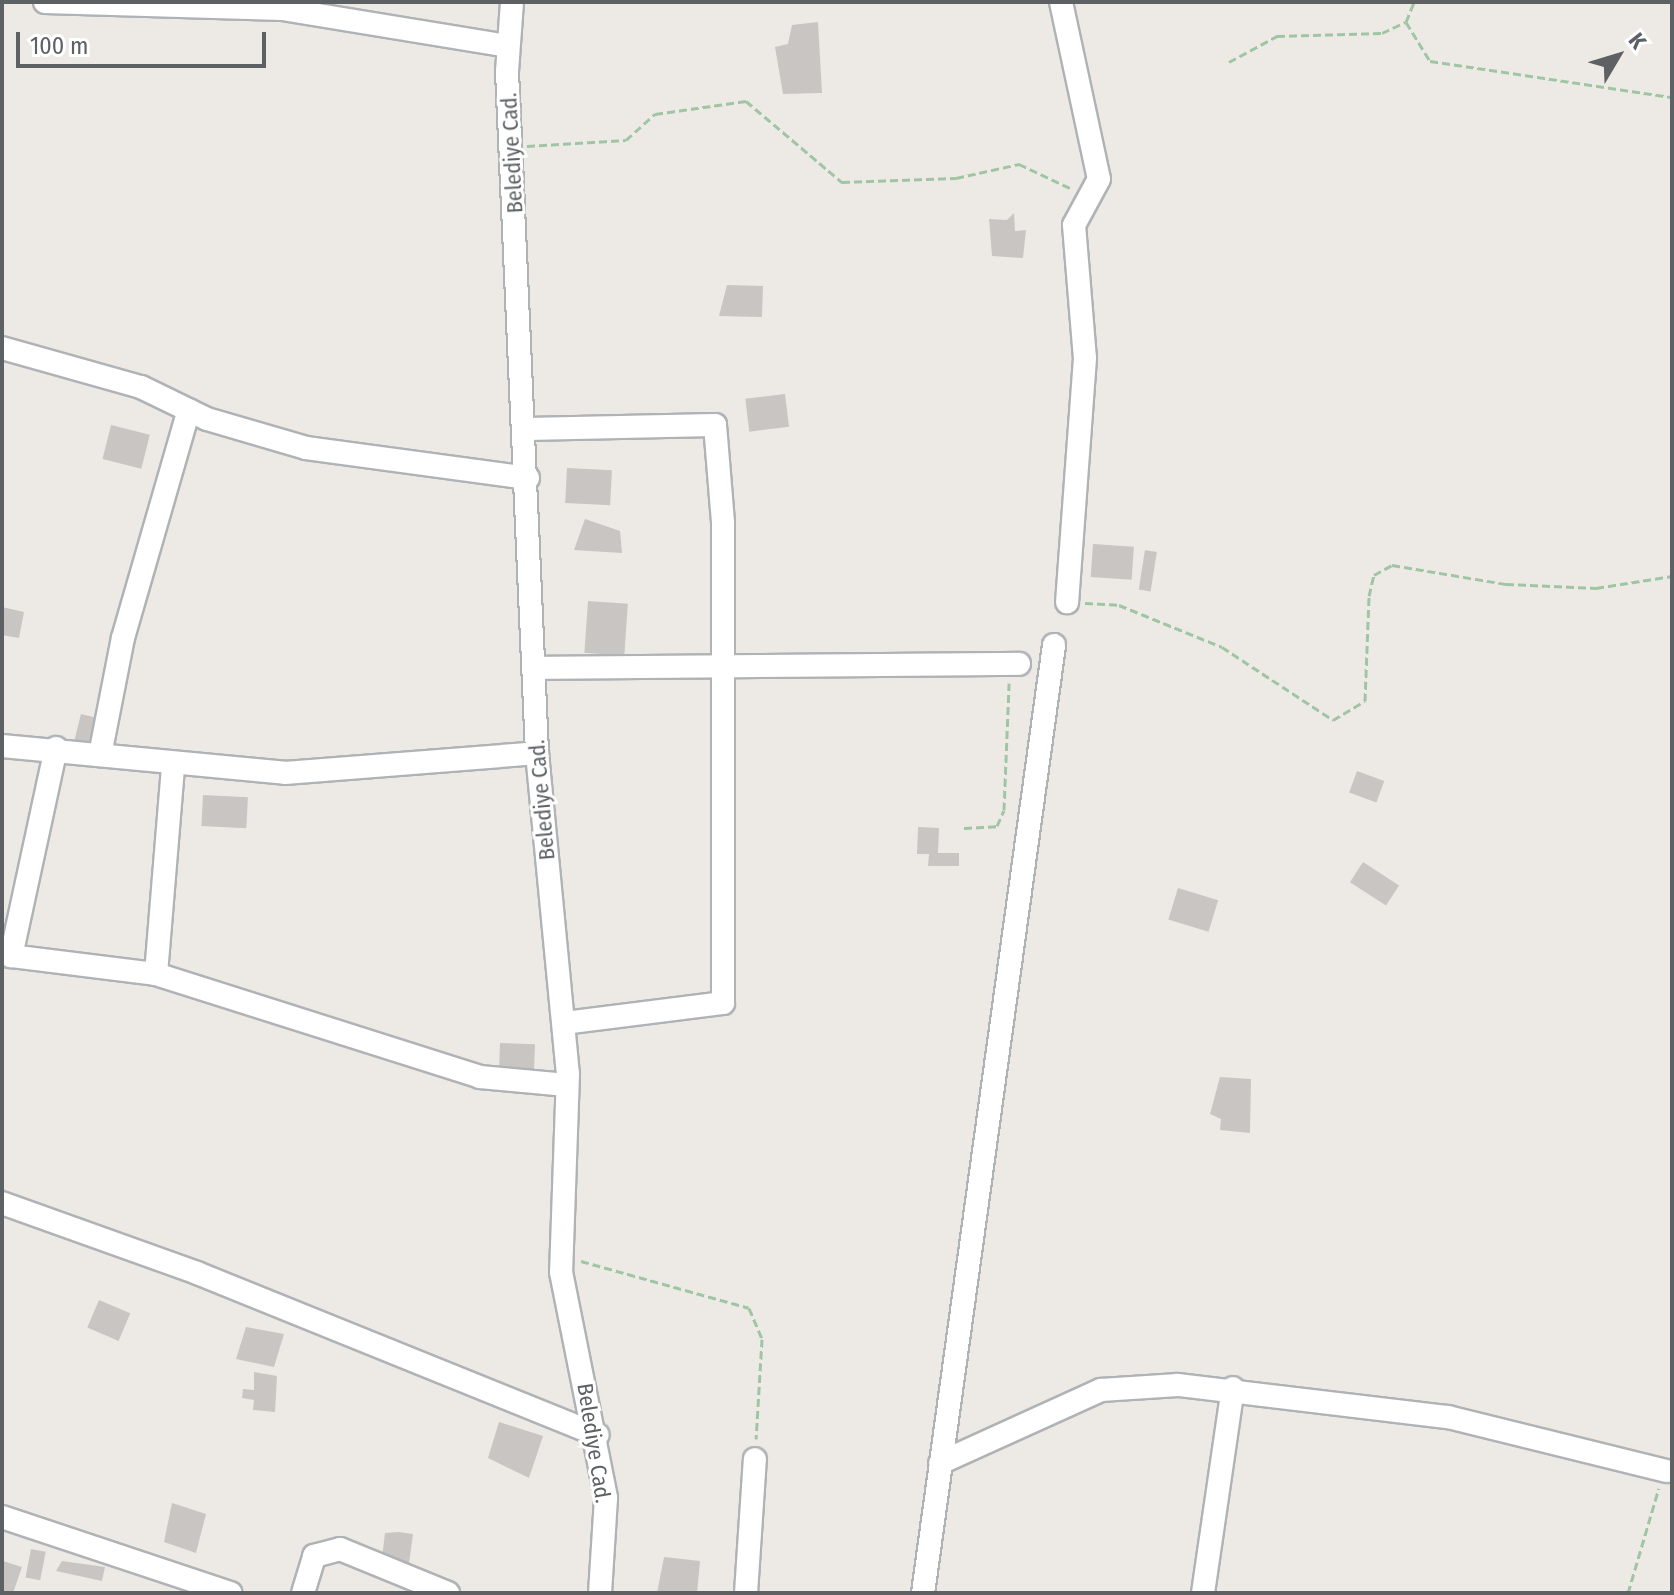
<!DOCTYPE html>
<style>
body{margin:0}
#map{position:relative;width:1674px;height:1595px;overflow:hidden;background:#edeae5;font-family:"Fira Sans Condensed",sans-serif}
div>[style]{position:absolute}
.building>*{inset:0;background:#c9c5c2;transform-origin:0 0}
.path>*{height:3px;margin-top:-1.5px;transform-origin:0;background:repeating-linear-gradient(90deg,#a0c5a5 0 8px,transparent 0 12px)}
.roads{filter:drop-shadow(2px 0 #b0b3b6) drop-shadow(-2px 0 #b0b3b6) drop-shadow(0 2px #b0b3b6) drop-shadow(0 -2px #b0b3b6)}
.minor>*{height:22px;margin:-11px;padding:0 11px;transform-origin:11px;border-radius:11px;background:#fff}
span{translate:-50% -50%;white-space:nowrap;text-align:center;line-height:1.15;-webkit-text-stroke:6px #fff;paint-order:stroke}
.street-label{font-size:22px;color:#5d6164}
.frame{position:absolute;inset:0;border:4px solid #5d6164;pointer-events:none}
.north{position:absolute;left:1578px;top:16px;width:80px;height:80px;-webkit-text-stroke:6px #fff;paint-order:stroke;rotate:52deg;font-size:22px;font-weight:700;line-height:32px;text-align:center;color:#5d6164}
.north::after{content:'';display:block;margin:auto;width:28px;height:36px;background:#5d6164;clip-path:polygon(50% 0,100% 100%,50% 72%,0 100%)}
.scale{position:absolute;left:16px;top:32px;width:250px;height:36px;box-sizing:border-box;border:4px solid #5d6164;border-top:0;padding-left:10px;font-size:24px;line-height:28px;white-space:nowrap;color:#5d6164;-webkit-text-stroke:6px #fff;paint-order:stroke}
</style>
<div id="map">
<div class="building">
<i style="clip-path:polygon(818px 22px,822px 93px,783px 94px,775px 47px,788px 44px,792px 25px)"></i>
<i style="clip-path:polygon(1014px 213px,1015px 231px,1026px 230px,1023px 258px,992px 256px,989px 219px,1007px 220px)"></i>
<i style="clip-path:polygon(727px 285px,763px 286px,762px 317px,719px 316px)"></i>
<i style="left:785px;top:394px;width:33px;height:40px;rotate:83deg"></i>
<i style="left:111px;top:425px;width:40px;height:35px;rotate:14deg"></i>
<i style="left:567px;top:468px;width:45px;height:35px;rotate:3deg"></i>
<i style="clip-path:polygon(585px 519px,620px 531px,622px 553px,574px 550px)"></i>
<i style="left:1093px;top:544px;width:41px;height:33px;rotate:4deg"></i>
<i style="left:1145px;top:550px;width:12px;height:40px;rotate:9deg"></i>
<i style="left:588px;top:601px;width:40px;height:52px;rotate:4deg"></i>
<i style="clip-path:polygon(2px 607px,24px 612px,19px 638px,2px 635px)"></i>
<i style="left:81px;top:714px;width:16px;height:29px;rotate:14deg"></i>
<i style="left:1357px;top:771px;width:29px;height:23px;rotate:20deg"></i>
<i style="left:203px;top:795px;width:45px;height:31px;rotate:3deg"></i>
<i style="clip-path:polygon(918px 827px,939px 828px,938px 853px,959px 853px,959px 866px,928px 866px,929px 854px,917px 854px)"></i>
<i style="left:1363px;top:862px;width:43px;height:24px;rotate:33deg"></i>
<i style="left:1178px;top:888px;width:42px;height:33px;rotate:17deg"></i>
<i style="left:500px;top:1043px;width:35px;height:32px;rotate:2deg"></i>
<i style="clip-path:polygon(1220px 1077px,1251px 1079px,1250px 1133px,1220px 1130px,1221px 1119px,1210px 1114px)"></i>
<i style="left:99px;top:1300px;width:34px;height:30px;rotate:23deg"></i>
<i style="clip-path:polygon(246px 1327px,284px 1334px,274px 1367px,236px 1359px)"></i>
<i style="clip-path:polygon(254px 1372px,277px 1376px,275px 1412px,253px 1410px,254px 1400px,242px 1398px,243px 1389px,254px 1390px)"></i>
<i style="clip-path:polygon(499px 1422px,543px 1436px,529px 1478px,488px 1458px)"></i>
<i style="clip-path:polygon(172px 1503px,206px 1514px,196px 1553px,164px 1542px)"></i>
<i style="clip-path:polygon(399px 1532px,413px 1534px,408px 1571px,382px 1558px,385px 1533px)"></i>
<i style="left:31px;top:1549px;width:15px;height:29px;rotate:11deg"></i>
<i style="clip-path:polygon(664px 1557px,700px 1561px,697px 1593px,657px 1593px)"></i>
<i style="clip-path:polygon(3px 1561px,22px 1567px,13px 1593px,2px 1593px)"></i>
<i style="clip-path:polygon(62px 1561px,105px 1567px,102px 1581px,56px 1571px)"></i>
</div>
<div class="path">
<i style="left:1406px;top:22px;width:46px;rotate:58.4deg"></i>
<i style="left:1430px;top:61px;width:245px;rotate:8.5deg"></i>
<i style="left:1229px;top:62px;width:55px;rotate:-28.4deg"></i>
<i style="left:1277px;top:36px;width:105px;rotate:-1.6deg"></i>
<i style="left:1382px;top:33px;width:26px;rotate:-25deg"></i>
<i style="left:1406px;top:22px;width:22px;rotate:-68deg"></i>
<i style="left:527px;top:146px;width:99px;rotate:-3.5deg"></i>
<i style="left:626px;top:140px;width:39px;rotate:-42deg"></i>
<i style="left:655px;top:114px;width:92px;rotate:-8.1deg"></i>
<i style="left:746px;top:101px;width:126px;rotate:40.2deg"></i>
<i style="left:842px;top:182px;width:114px;rotate:-2deg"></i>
<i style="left:956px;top:178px;width:65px;rotate:-12.5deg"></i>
<i style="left:1019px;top:164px;width:59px;rotate:25.3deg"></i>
<i style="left:1085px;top:603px;width:34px;rotate:3deg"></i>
<i style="left:1119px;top:605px;width:111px;rotate:22.2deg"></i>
<i style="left:1222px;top:647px;width:133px;rotate:33.3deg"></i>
<i style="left:1333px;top:720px;width:37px;rotate:-31deg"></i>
<i style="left:1365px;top:701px;width:105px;rotate:-87.8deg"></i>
<i style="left:1369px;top:596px;width:22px;rotate:-77deg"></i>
<i style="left:1374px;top:575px;width:21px;rotate:-29deg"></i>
<i style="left:1392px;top:565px;width:116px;rotate:9.5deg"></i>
<i style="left:1506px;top:584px;width:90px;rotate:2.5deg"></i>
<i style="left:1596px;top:588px;width:77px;rotate:-9deg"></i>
<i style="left:964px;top:828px;width:33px;rotate:-3deg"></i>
<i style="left:997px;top:826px;width:17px;rotate:-66deg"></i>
<i style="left:1004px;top:810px;width:127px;rotate:-87.7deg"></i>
<i style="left:581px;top:1261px;width:174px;rotate:15.6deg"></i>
<i style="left:749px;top:1308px;width:34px;rotate:67deg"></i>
<i style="left:762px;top:1339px;width:100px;rotate:93.4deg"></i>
<i style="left:1628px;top:1593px;width:109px;rotate:-73.6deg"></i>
</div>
<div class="roads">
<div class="minor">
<i style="left:45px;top:2px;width:237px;rotate:1.7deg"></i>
<i style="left:282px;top:9px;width:229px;rotate:9.3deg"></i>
<i style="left:512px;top:2px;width:69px;rotate:94.1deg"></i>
<i style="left:507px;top:71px;width:683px;rotate:87.48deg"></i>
<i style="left:537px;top:753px;width:322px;rotate:84.5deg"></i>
<i style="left:568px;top:1074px;width:198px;rotate:92deg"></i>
<i style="left:561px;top:1272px;width:230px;rotate:78.7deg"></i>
<i style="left:606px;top:1498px;width:95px;rotate:93.6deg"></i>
<i style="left:1061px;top:2px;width:181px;rotate:77.9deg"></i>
<i style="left:1099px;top:179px;width:52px;rotate:118.5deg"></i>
<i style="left:1074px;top:225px;width:133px;rotate:85.3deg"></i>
<i style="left:1085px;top:358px;width:245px;rotate:94.2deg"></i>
<i style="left:2px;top:348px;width:144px;rotate:15.7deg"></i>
<i style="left:141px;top:387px;width:73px;rotate:25.9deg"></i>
<i style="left:207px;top:419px;width:103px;rotate:16.3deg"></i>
<i style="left:306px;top:448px;width:224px;rotate:7.7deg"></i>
<i style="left:526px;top:429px;width:189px;rotate:-1.2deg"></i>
<i style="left:715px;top:425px;width:98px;rotate:85.3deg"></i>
<i style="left:723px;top:523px;width:480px;rotate:90deg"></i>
<i style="left:723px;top:1003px;width:160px;rotate:172.8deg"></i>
<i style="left:534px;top:668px;width:485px;rotate:-0.5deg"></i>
<i style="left:2px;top:746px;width:284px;rotate:5.4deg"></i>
<i style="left:285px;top:773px;width:253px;rotate:-4.5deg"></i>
<i style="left:56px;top:748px;width:213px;rotate:102.2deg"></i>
<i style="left:11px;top:956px;width:146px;rotate:7.1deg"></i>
<i style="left:156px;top:974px;width:340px;rotate:17.6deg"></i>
<i style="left:480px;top:1077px;width:87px;rotate:5.3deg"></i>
<i style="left:100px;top:755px;width:119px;rotate:-78.9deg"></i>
<i style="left:123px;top:638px;width:237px;rotate:-73.9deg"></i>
<i style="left:156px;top:974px;width:208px;rotate:-85.3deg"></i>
<i style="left:2px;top:1203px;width:207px;rotate:19.7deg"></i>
<i style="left:197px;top:1273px;width:432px;rotate:22deg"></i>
<i style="left:940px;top:1463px;width:177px;rotate:-24.4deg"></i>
<i style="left:1101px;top:1390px;width:77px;rotate:-3.7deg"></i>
<i style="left:1178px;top:1385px;width:272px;rotate:6.8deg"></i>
<i style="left:1448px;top:1417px;width:225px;rotate:13.9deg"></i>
<i style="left:2px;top:1517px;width:241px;rotate:18.4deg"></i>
<i style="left:303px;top:1593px;width:39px;rotate:-73deg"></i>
<i style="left:314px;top:1556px;width:27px;rotate:-15deg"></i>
<i style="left:340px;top:1549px;width:117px;rotate:22.2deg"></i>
<i style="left:746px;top:1593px;width:134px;rotate:-86.2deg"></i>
<i style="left:923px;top:1593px;width:957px;rotate:-82.13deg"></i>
<i style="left:1203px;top:1593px;width:207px;rotate:-81.7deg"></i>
</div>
</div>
<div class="street-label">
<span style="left:512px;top:153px;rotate:-93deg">Belediye Cad.</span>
<span style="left:542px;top:800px;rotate:-95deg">Belediye Cad.</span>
<span style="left:594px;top:1443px;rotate:81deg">Belediye Cad.</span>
</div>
<div class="frame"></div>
<div class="north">K</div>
<div class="scale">100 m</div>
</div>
